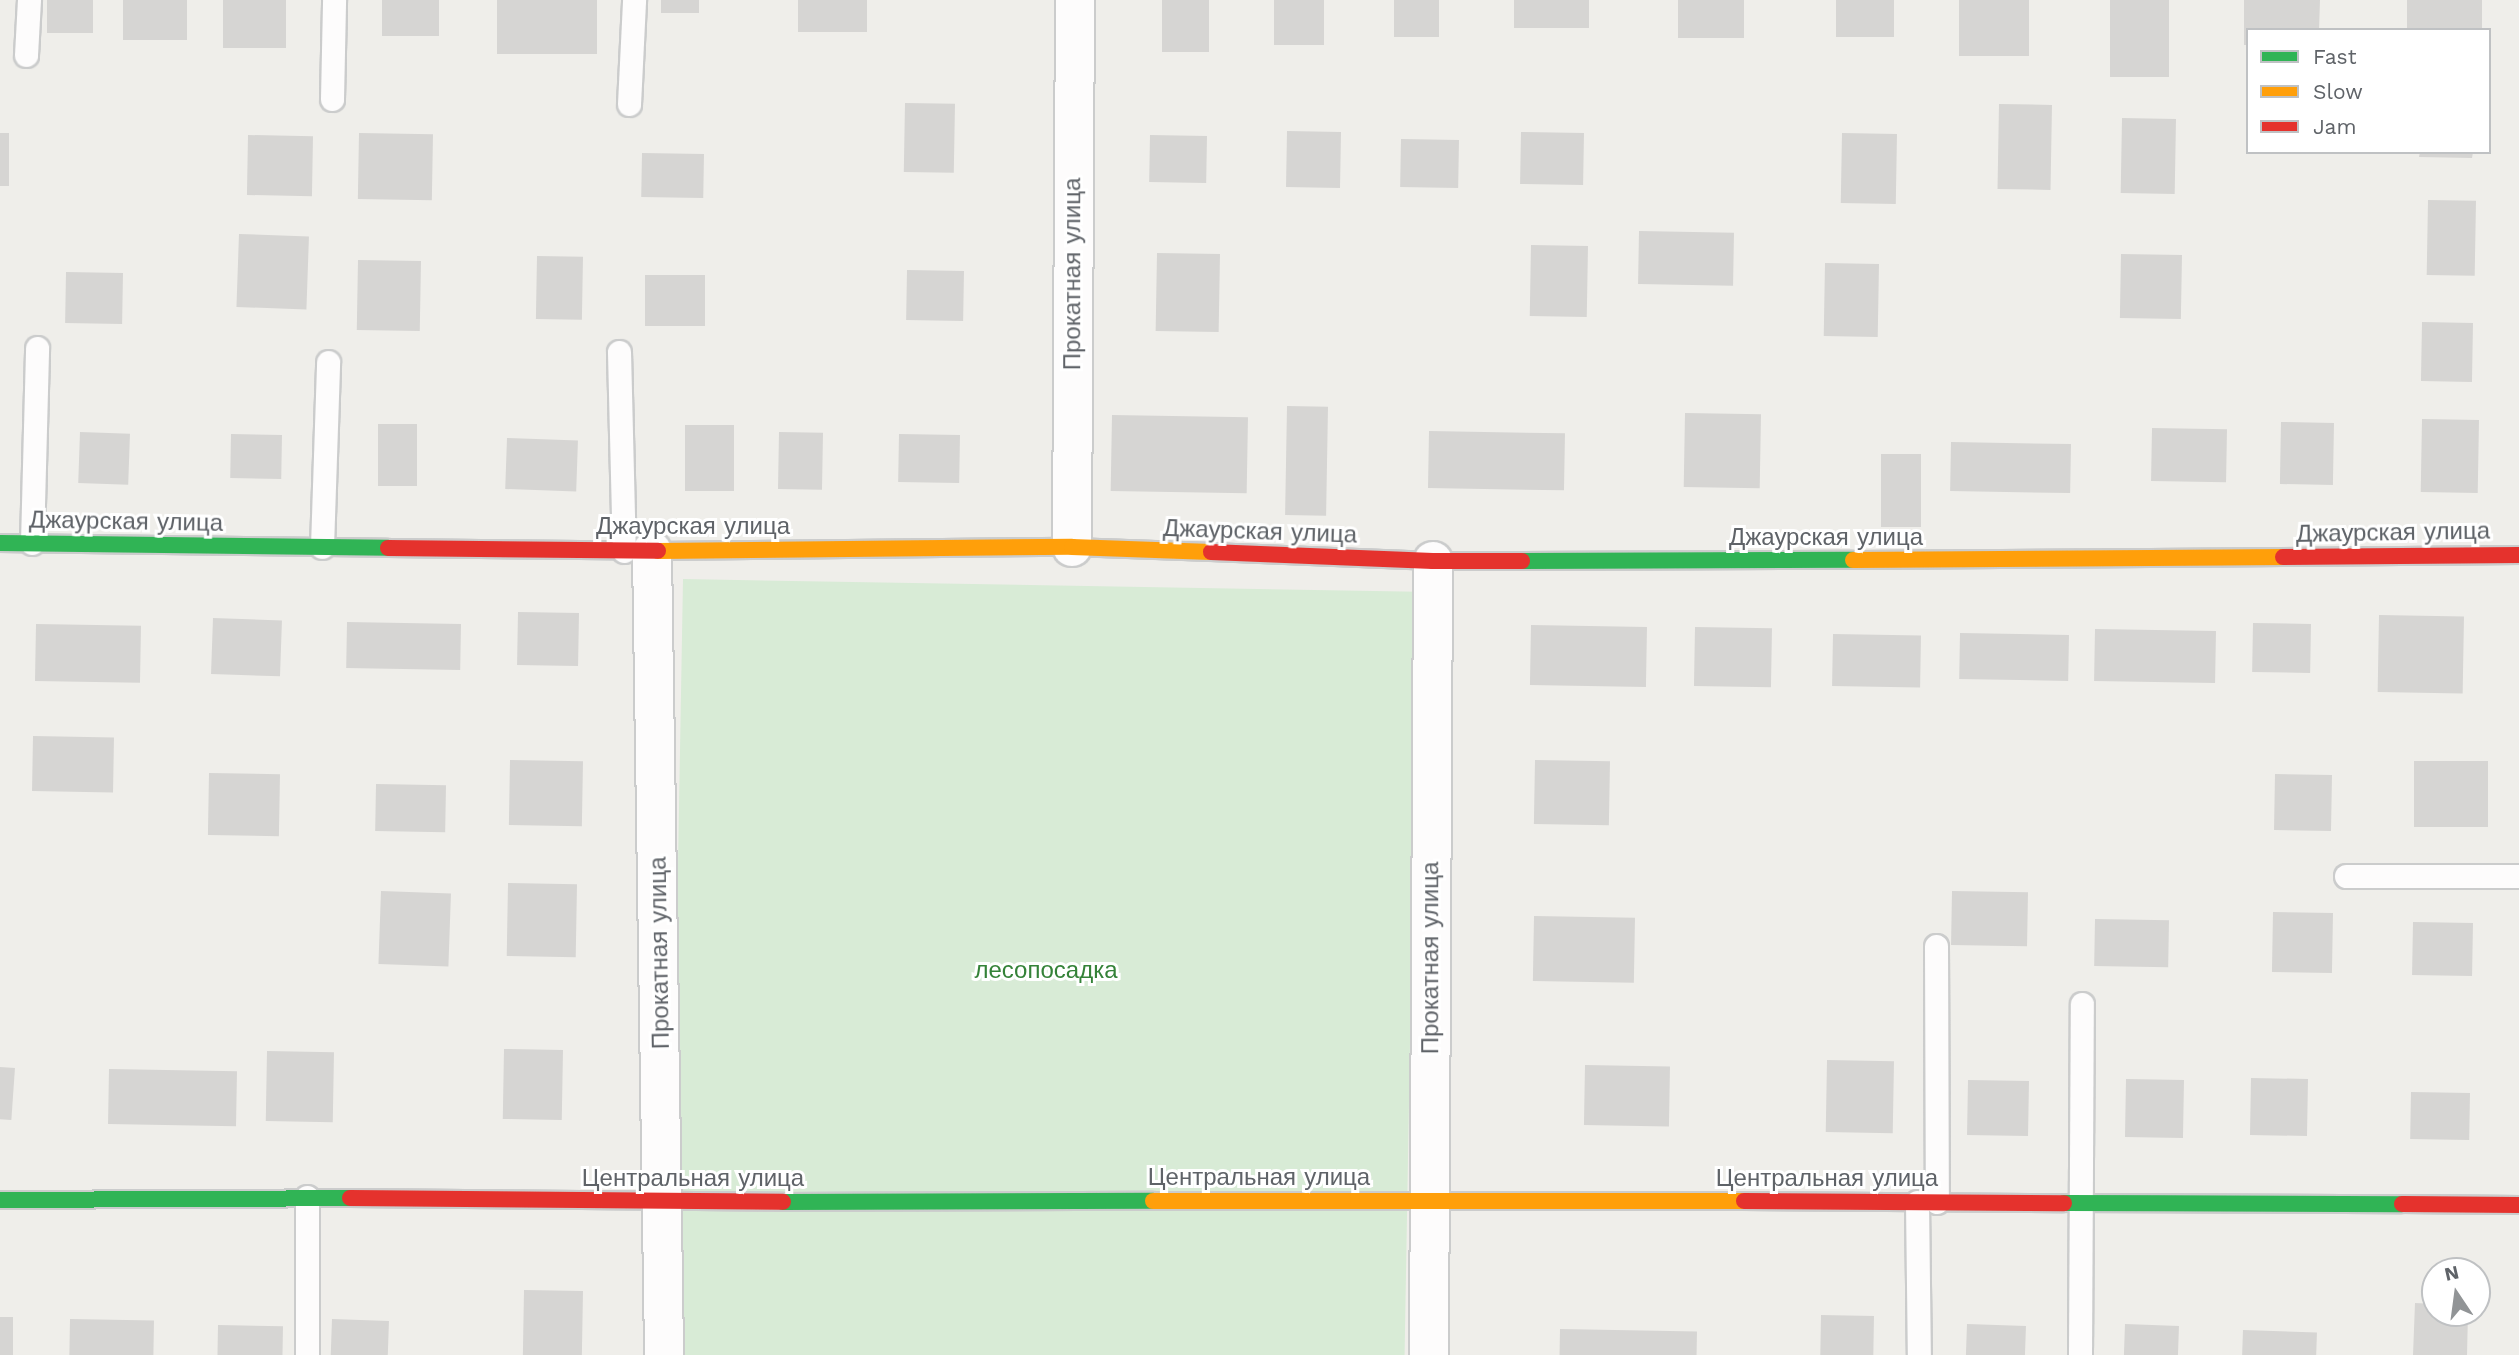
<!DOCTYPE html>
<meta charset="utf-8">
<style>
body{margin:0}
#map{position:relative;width:2519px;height:1355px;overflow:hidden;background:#efeeea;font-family:"Work Sans",sans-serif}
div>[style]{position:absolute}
.green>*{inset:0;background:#d8ebd6;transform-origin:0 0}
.building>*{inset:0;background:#d6d5d3;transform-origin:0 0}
.roads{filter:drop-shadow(2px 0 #cbcccc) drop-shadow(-2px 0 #cbcccc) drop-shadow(0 2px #cbcccc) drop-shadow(0 -2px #cbcccc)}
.lane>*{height:23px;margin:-11.5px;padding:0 11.5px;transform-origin:11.5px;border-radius:11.5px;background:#fdfcfc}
.street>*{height:38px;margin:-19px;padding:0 19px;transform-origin:19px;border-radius:19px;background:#fdfcfc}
.fast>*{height:16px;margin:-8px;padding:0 8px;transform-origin:8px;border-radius:8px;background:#30b455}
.slow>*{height:16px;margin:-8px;padding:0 8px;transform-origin:8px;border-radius:8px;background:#ff9f0a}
.jam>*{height:16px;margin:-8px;padding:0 8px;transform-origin:8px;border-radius:8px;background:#e5322d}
span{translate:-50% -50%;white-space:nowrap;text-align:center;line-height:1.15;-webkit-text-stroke:6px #fff;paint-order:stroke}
.street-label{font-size:24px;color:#5f6368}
.park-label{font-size:24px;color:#348238}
.legend{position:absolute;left:2246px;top:28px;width:245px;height:126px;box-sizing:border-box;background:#fff;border:2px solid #bfc1c3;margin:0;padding:9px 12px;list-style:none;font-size:21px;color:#5f6368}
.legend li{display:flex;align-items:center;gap:14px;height:35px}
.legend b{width:35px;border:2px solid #bfc1c3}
.north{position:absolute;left:2421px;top:1257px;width:70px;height:70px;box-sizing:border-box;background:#fff;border:2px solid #bfc1c3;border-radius:50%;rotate:347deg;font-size:19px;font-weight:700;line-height:28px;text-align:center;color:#5f6368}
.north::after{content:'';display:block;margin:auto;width:24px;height:32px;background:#919496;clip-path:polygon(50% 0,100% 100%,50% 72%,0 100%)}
</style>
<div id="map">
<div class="green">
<i style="left:683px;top:579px;width:735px;height:776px;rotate:1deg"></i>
</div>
<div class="building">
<i style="left:47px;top:0;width:46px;height:33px"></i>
<i style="left:123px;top:0;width:64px;height:40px"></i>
<i style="left:223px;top:0;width:63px;height:48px"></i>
<i style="left:382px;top:0;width:57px;height:36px"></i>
<i style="left:497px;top:0;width:100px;height:54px"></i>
<i style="left:661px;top:0;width:38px;height:13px"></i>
<i style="left:798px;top:0;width:69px;height:32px"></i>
<i style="left:1162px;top:0;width:47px;height:52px"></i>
<i style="left:1274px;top:0;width:50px;height:45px"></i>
<i style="left:1394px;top:0;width:45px;height:37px"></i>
<i style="left:1514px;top:0;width:75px;height:28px"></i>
<i style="left:1678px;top:0;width:66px;height:38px"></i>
<i style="left:1836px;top:0;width:58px;height:37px"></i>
<i style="left:1959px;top:0;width:70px;height:56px"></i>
<i style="left:2110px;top:0;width:59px;height:77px"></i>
<i style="clip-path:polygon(2244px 0,2320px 0,2319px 30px,2248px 30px,2248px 45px,2244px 45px)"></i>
<i style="left:2407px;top:0;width:75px;height:30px"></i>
<i style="left:905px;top:103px;width:50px;height:69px;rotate:1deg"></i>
<i style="left:1999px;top:104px;width:53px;height:85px;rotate:1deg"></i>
<i style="left:2122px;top:118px;width:54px;height:75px;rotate:1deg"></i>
<i style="left:1287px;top:131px;width:54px;height:56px;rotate:1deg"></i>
<i style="left:1521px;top:132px;width:63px;height:52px;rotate:1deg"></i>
<i style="left:0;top:133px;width:9px;height:53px"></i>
<i style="left:359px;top:133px;width:74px;height:66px;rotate:1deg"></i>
<i style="left:1842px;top:133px;width:55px;height:70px;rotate:1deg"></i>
<i style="left:248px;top:135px;width:65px;height:60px;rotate:1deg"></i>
<i style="left:1150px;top:135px;width:57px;height:47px;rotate:1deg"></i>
<i style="left:1401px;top:139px;width:58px;height:48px;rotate:1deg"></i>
<i style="clip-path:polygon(2420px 152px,2473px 152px,2472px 158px,2419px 157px)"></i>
<i style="left:642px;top:153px;width:62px;height:44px;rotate:1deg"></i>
<i style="left:2428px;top:200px;width:48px;height:75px;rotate:1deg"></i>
<i style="left:1639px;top:231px;width:95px;height:53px;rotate:1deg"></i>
<i style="left:239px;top:234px;width:70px;height:73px;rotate:2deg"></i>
<i style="left:1531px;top:245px;width:57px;height:71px;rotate:1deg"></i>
<i style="left:1157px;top:253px;width:63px;height:78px;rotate:1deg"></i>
<i style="left:2121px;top:254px;width:61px;height:64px;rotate:1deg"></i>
<i style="left:537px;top:256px;width:46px;height:63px;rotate:1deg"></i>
<i style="left:358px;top:260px;width:63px;height:70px;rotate:1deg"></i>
<i style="left:1825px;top:263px;width:54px;height:73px;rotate:1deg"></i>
<i style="left:907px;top:270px;width:57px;height:50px;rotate:1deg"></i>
<i style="left:66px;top:272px;width:57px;height:51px;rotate:1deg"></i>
<i style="left:645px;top:275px;width:60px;height:51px"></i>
<i style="left:2422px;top:322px;width:51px;height:59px;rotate:1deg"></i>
<i style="left:1287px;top:406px;width:41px;height:109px;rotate:1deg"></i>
<i style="left:1685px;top:413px;width:76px;height:74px;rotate:1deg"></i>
<i style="left:1112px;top:415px;width:136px;height:76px;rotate:1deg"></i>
<i style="left:2422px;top:419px;width:57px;height:73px;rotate:1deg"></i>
<i style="left:2281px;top:422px;width:53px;height:62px;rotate:1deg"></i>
<i style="left:378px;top:424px;width:39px;height:62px"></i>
<i style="left:685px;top:425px;width:49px;height:66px"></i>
<i style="left:2152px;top:428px;width:75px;height:53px;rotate:1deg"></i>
<i style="left:1429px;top:431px;width:136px;height:57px;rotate:1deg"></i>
<i style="left:80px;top:432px;width:50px;height:51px;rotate:2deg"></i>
<i style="left:779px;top:432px;width:44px;height:57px;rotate:1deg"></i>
<i style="left:231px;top:434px;width:51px;height:44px;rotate:1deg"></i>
<i style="left:899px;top:434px;width:61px;height:48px;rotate:1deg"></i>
<i style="left:507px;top:438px;width:71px;height:51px;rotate:2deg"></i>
<i style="left:1951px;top:442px;width:120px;height:49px;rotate:1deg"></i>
<i style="left:1881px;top:454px;width:40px;height:73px"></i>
<i style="left:518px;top:612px;width:61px;height:53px;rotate:1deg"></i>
<i style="left:2379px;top:615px;width:85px;height:77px;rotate:1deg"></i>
<i style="left:213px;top:618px;width:69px;height:56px;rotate:2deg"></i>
<i style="left:347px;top:622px;width:114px;height:46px;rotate:1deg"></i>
<i style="left:2253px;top:623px;width:58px;height:49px;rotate:1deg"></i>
<i style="left:36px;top:624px;width:105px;height:57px;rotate:1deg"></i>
<i style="left:1531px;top:625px;width:116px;height:60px;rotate:1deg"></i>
<i style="left:1695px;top:627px;width:77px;height:59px;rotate:1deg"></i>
<i style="left:2095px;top:629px;width:121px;height:52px;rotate:1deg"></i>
<i style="left:1960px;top:633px;width:109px;height:46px;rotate:1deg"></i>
<i style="left:1833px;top:634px;width:88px;height:52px;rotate:1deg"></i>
<i style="left:33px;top:736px;width:81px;height:55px;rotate:1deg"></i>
<i style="left:510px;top:760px;width:73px;height:65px;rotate:1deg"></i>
<i style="left:1535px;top:760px;width:75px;height:64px;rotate:1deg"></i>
<i style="left:2414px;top:761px;width:74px;height:66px"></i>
<i style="left:209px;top:773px;width:71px;height:62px;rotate:1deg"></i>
<i style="left:2275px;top:774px;width:57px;height:56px;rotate:1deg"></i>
<i style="left:376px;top:784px;width:70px;height:47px;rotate:1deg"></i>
<i style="left:508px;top:883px;width:69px;height:73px;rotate:1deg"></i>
<i style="left:381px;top:891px;width:70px;height:73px;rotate:2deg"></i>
<i style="left:1952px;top:891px;width:76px;height:54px;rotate:1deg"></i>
<i style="left:2273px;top:912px;width:60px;height:60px;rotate:1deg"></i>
<i style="left:1534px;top:916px;width:101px;height:65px;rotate:1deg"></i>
<i style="left:2095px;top:919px;width:74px;height:47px;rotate:1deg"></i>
<i style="left:2413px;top:922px;width:60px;height:53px;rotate:1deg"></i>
<i style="left:504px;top:1049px;width:59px;height:70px;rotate:1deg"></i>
<i style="left:267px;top:1051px;width:67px;height:70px;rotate:1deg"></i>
<i style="left:1827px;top:1060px;width:67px;height:72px;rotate:1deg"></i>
<i style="left:1585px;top:1065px;width:85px;height:60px;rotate:1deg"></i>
<i style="left:0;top:1067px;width:15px;height:52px;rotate:4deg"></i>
<i style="left:109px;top:1069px;width:128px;height:55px;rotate:1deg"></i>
<i style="left:2251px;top:1078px;width:57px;height:57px;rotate:1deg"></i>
<i style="left:2126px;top:1079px;width:58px;height:58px;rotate:1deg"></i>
<i style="left:1968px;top:1080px;width:61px;height:55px;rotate:1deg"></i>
<i style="left:2411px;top:1092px;width:59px;height:47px;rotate:1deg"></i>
<i style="left:524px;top:1290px;width:59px;height:65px;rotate:1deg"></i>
<i style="clip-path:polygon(2415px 1303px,2435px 1304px,2435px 1313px,2468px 1313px,2467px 1355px,2413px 1355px)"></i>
<i style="left:1821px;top:1315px;width:53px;height:40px;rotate:1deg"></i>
<i style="left:0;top:1317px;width:13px;height:38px"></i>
<i style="left:70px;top:1319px;width:84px;height:36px;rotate:1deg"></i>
<i style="left:332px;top:1319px;width:57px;height:36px;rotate:2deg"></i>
<i style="left:1967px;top:1324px;width:59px;height:31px;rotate:2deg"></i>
<i style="left:2125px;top:1324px;width:54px;height:31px;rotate:2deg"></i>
<i style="left:218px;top:1325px;width:65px;height:30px;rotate:1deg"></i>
<i style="left:1560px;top:1329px;width:137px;height:26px;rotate:1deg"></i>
<i style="left:2243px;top:1330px;width:74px;height:25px;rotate:2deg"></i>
</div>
<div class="roads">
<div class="lane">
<i style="left:26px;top:55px;width:55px;rotate:-86.9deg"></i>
<i style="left:332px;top:99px;width:99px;rotate:-88.8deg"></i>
<i style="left:629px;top:104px;width:104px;rotate:-87.2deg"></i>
<i style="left:619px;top:352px;width:199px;rotate:88.6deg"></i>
<i style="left:32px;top:543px;width:195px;rotate:-88.5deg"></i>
<i style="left:322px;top:547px;width:185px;rotate:-88.1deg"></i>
<i style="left:2346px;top:876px;width:173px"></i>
<i style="left:1936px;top:946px;width:256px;rotate:89.8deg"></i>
<i style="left:1917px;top:1202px;width:153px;rotate:89.3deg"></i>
<i style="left:307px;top:1355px;width:158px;rotate:-90deg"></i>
<i style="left:2080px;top:1355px;width:351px;rotate:-89.7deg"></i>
</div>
<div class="street">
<i style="left:1072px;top:547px;width:547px;rotate:-89.69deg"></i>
<i style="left:652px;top:551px;width:804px;rotate:89.14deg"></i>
<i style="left:1429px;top:1355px;width:794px;rotate:-89.71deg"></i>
</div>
<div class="fast">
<i style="left:0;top:543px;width:388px;rotate:0.7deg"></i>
<i style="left:1522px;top:561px;width:331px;rotate:-0.2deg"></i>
<i style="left:0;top:1200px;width:350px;rotate:-0.3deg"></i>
<i style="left:783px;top:1202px;width:370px;rotate:-0.2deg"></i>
<i style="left:2064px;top:1203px;width:338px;rotate:0.2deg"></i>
</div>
<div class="slow">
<i style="left:658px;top:551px;width:414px;rotate:-0.6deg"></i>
<i style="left:1072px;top:547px;width:139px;rotate:2.1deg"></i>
<i style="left:1853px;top:560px;width:430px;rotate:-0.4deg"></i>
<i style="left:1153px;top:1201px;width:591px"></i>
</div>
<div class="jam">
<i style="left:388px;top:548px;width:270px;rotate:0.6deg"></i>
<i style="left:1211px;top:552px;width:222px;rotate:2.3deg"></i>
<i style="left:1433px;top:561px;width:89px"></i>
<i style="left:2283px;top:557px;width:236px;rotate:-0.5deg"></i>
<i style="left:350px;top:1198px;width:433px;rotate:0.5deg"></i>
<i style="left:1744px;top:1201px;width:320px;rotate:0.4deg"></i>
<i style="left:2402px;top:1204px;width:117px;rotate:0.5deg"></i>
</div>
</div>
<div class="street-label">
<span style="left:1073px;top:274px;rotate:-90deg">Прокатная улица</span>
<span style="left:126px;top:522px;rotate:1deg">Джаурская улица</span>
<span style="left:693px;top:527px">Джаурская улица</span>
<span style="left:1260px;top:532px;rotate:2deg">Джаурская улица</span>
<span style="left:2393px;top:533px;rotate:-1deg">Джаурская улица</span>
<span style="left:1826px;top:538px">Джаурская улица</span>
<span style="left:660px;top:953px;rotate:-91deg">Прокатная улица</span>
<span style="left:1431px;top:958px;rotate:-90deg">Прокатная улица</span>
<span style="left:1259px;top:1178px">Центральная улица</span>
<span style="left:693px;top:1179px">Центральная улица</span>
<span style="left:1827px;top:1179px">Центральная улица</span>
</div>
<div class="park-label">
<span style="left:1046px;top:971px">лесопосадка</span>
</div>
<ul class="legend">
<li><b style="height:9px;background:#30b455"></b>Fast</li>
<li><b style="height:9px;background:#ff9f0a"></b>Slow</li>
<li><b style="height:9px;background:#e5322d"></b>Jam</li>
</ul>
<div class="north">N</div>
</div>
